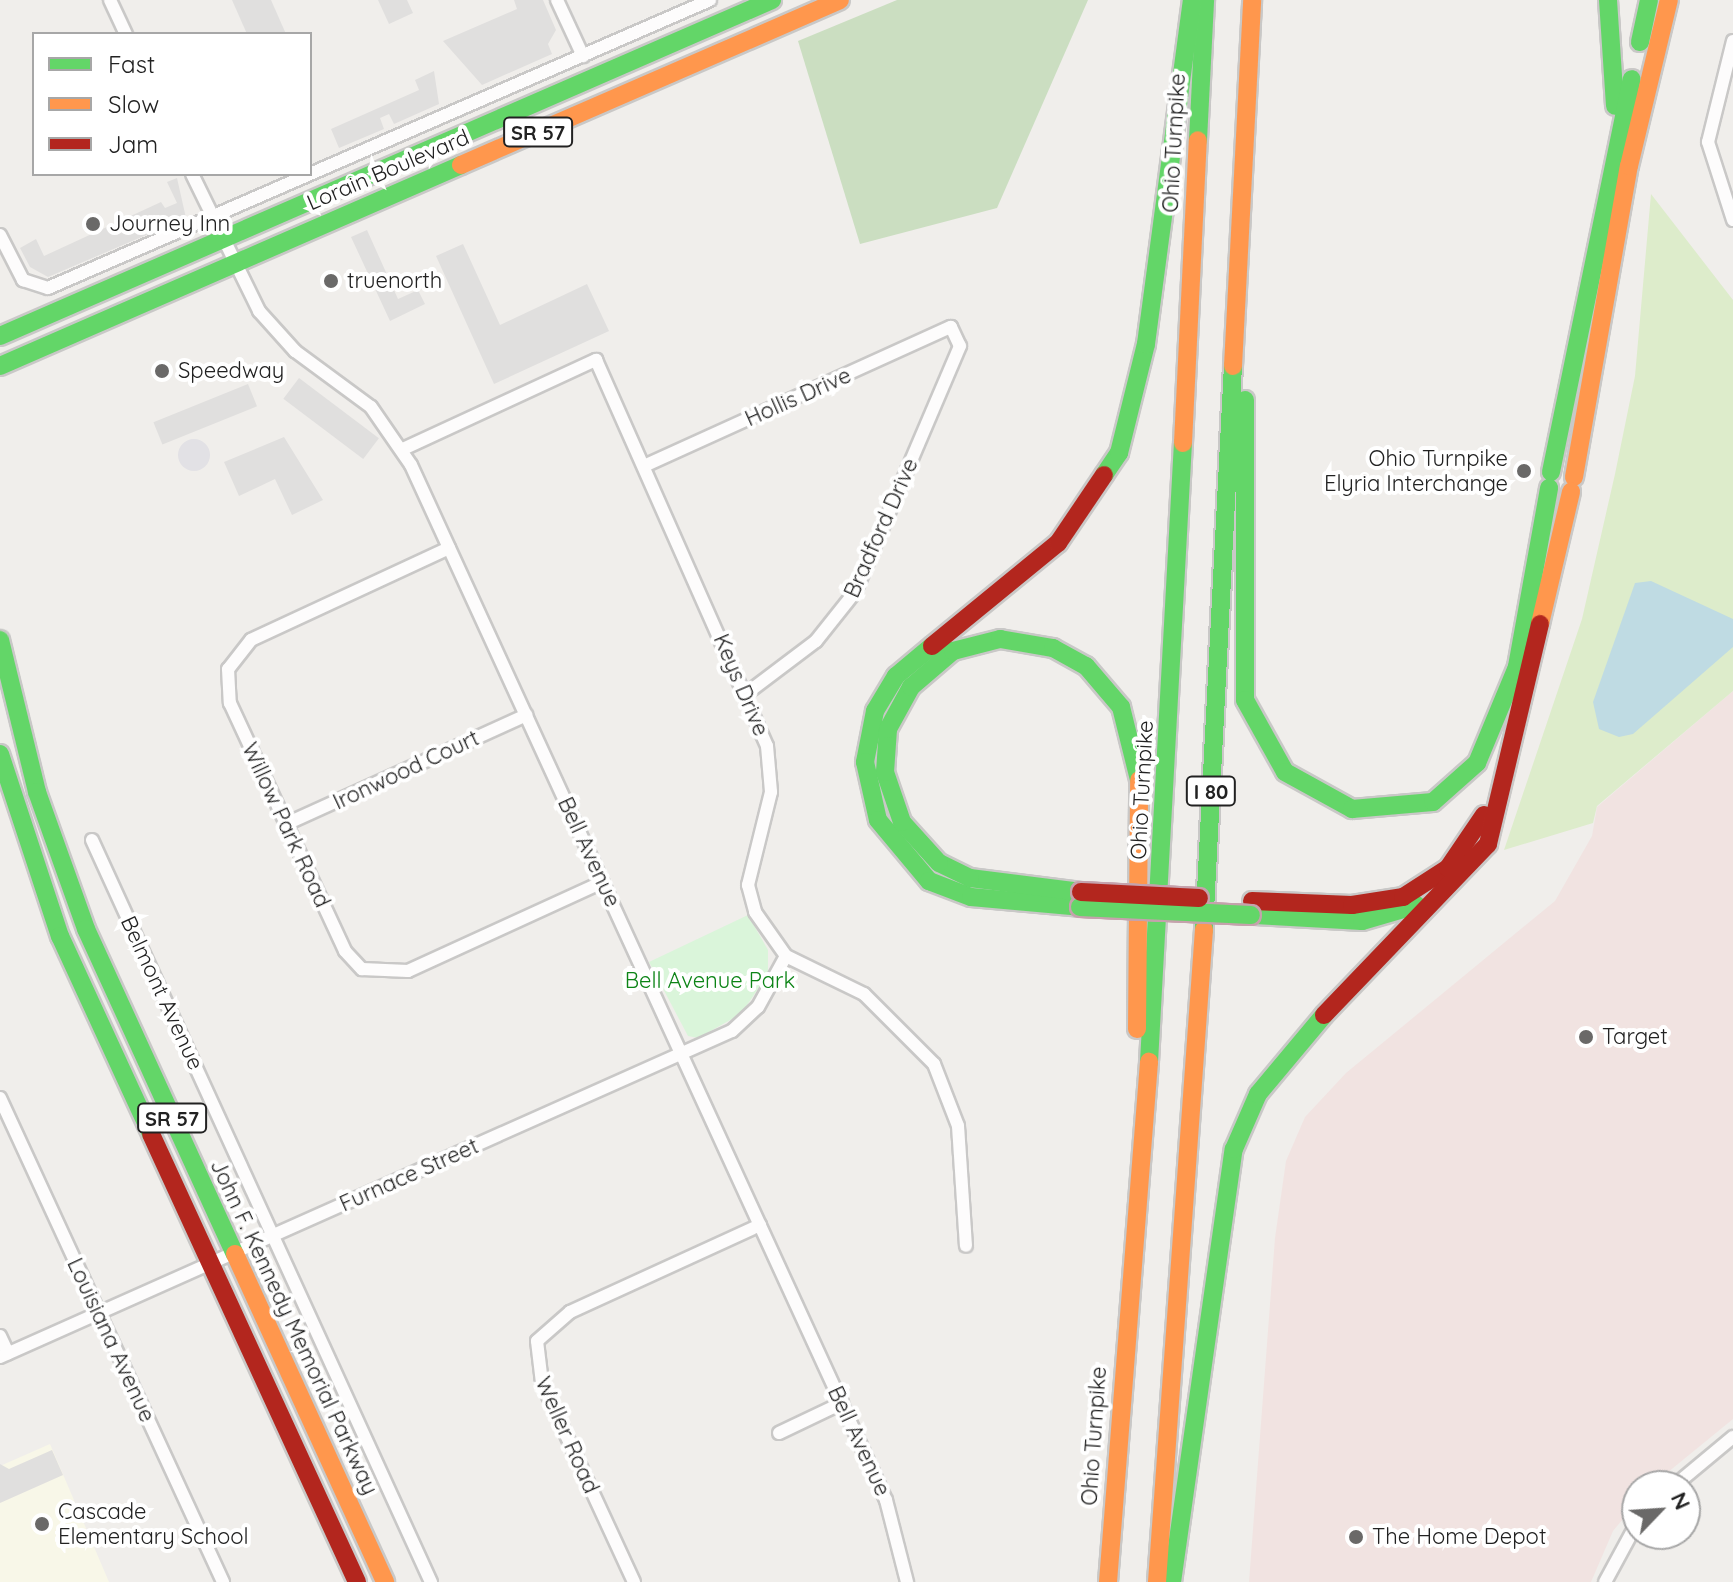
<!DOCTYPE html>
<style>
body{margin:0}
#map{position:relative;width:1733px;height:1582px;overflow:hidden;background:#f0eeeb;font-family:Quicksand,sans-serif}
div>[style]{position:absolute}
.commercial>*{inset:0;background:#f1e3e1}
.education>*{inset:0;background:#f8f7e8}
.grass>*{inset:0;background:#ddeccb}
.forest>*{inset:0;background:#cbdec1}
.park>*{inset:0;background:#daf5da}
.parking>*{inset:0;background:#e0dfde;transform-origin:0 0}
.plaza>*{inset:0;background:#e2e1e5}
.round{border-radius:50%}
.water>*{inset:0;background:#bfdbe3}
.roads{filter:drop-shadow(2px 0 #c9c8c7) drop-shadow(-2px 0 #c9c8c7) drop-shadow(0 2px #c9c8c7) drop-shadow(0 -2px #c9c8c7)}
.street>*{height:12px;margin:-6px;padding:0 6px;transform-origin:6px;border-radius:6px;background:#fdfcfc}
.fast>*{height:18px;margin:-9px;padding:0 9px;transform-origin:9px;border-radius:9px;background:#63d668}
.slow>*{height:18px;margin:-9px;padding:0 9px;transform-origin:9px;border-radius:9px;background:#ff974d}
.jam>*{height:18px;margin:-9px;padding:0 9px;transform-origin:9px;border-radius:9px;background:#b3261e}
.bridges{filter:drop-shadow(2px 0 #c5a2ac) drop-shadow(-2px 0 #c5a2ac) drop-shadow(0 2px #c5a2ac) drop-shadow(0 -2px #c5a2ac)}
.fast-bridge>*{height:18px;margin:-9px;padding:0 9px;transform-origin:9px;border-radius:9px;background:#63d668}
.jam-bridge>*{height:18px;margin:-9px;padding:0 9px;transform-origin:9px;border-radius:9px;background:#b3261e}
.dots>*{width:22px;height:22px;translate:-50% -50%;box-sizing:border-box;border:4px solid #fff;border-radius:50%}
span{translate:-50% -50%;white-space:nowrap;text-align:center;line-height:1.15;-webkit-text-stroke:8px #fff;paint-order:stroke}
.shield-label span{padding:2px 6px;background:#fff;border:2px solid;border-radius:6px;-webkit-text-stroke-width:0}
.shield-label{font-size:20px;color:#222;font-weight:700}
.street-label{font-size:22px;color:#222}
.poi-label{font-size:22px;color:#222}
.left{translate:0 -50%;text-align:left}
.right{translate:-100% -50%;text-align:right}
.park-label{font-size:22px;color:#0c8416}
.legend{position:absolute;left:32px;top:32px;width:280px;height:144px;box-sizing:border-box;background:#fff;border:2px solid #a7a7a7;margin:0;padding:10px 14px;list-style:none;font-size:24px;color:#222}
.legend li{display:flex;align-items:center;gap:16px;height:40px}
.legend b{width:40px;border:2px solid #a7a7a7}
.north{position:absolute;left:1621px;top:1470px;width:80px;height:80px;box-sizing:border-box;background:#fff;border:2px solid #a7a7a7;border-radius:50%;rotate:65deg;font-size:22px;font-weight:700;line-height:32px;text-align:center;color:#222}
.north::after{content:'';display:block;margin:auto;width:28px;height:36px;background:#6a6968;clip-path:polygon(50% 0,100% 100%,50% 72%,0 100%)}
</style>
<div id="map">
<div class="commercial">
<i style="clip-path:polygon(1733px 691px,1733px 1419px,1651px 1486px,1637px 1486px,1637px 1502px,1613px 1531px,1591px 1582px,1249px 1582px,1275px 1238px,1286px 1161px,1305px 1117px,1346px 1073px,1555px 901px,1592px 836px,1597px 807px)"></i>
</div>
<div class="education">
<i style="clip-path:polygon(50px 1444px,109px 1582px,0 1582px,0 1466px)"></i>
</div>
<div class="grass">
<i style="clip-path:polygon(1651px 194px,1733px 300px,1733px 691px,1597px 806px,1593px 823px,1504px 850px,1582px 619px,1615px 474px,1635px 376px)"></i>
</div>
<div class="forest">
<i style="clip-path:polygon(897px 0,1088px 0,997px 208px,860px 244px,798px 41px)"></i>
</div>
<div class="park">
<i style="clip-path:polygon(748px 915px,768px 950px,768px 974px,741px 1014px,698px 1038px,688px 1036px,649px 962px)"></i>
</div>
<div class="parking">
<i style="clip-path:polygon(232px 0,271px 0,286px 34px,247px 34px)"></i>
<i style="clip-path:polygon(378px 0,407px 0,413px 13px,389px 24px)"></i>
<i style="clip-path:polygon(514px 0,543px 0,556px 30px,548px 44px,552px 54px,482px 85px,443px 41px,517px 9px)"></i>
<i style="clip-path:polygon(434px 71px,439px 104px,394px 124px,389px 114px,380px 118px,384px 129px,339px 148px,331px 129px,419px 90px,415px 80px)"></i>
<i style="clip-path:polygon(177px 178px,186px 218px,48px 277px,30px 267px,20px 248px,36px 239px,44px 256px,161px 202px,165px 208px,177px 203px,167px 182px)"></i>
<i style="clip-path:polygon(367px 230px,398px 299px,418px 290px,425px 304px,390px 321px,351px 237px)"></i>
<i style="clip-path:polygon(463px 244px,500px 325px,587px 284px,609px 331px,494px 384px,436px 256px)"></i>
<i style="left:299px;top:378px;width:100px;height:26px;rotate:37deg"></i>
<i style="left:248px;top:384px;width:24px;height:102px;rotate:68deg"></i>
<i style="clip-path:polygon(284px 437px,323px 500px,292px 515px,275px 479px,239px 496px,224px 462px)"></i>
<i style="clip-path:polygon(52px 1450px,63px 1475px,0 1503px,0 1464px,9px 1469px)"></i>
</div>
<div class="plaza">
<i class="round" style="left:178px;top:439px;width:32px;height:32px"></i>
</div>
<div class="water">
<i style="clip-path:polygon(1651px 581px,1733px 619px,1733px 647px,1633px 734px,1619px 737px,1599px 729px,1593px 702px,1635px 583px)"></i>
</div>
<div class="roads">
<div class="street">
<i style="left:110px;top:0;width:38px;rotate:65deg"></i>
<i style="left:557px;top:0;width:62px;rotate:65.1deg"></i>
<i style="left:1733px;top:41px;width:104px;rotate:103.9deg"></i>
<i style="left:1708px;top:142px;width:82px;rotate:72.2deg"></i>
<i style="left:192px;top:174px;width:153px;rotate:63.9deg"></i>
<i style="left:259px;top:311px;width:54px;rotate:48deg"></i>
<i style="left:295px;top:351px;width:94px;rotate:36.4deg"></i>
<i style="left:371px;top:407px;width:70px;rotate:55.4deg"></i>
<i style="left:411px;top:465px;width:1139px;rotate:65.35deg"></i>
<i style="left:886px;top:1500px;width:85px;rotate:75.6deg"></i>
<i style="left:0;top:235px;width:51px;rotate:62.9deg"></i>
<i style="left:23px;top:280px;width:26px;rotate:18deg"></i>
<i style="left:48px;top:288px;width:722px;rotate:-23.51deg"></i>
<i style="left:403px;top:449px;width:213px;rotate:-24.8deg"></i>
<i style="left:596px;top:360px;width:422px;rotate:66.1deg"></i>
<i style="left:767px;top:746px;width:46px;rotate:85deg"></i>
<i style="left:771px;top:792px;width:96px;rotate:103.9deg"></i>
<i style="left:748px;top:885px;width:28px;rotate:75deg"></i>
<i style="left:755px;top:912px;width:54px;rotate:54.8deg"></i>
<i style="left:786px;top:956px;width:87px;rotate:26deg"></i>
<i style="left:864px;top:994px;width:99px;rotate:45deg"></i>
<i style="left:934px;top:1064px;width:66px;rotate:68.8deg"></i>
<i style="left:958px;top:1126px;width:120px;rotate:86.2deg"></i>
<i style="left:644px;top:466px;width:337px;rotate:-24.4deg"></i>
<i style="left:951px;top:327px;width:21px;rotate:65deg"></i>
<i style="left:960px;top:346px;width:267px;rotate:113.1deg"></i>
<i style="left:855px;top:592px;width:63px;rotate:128.5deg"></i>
<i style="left:816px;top:641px;width:88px;rotate:142.9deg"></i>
<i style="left:449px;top:548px;width:218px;rotate:155.1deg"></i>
<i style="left:251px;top:640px;width:37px;rotate:128deg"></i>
<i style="left:228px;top:669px;width:34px;rotate:87deg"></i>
<i style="left:230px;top:703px;width:273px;rotate:65.1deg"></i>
<i style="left:345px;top:951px;width:25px;rotate:47deg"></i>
<i style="left:362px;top:969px;width:46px;rotate:2.5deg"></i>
<i style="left:408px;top:971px;width:213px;rotate:-24.6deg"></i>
<i style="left:286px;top:824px;width:264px;rotate:-24.4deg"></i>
<i style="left:92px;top:840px;width:816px;rotate:65.45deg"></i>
<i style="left:0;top:1098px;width:533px;rotate:65.26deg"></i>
<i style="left:0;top:1336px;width:19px;rotate:65deg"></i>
<i style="left:0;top:1357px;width:801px;rotate:-24.01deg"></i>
<i style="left:732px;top:1031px;width:35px;rotate:-43deg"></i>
<i style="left:758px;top:1007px;width:58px;rotate:-61.2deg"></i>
<i style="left:779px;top:1433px;width:70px;rotate:-25.5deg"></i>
<i style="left:1674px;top:1486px;width:77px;rotate:-39.7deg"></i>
<i style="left:634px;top:1582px;width:219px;rotate:-114.8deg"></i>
<i style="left:542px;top:1383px;width:42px;rotate:-96.8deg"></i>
<i style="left:537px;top:1341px;width:44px;rotate:-41.3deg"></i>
<i style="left:570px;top:1312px;width:209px;rotate:-24.6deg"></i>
<i style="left:1605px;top:1582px;width:67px;rotate:-61.5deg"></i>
</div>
<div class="fast">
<i style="left:1608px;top:0;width:106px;rotate:86.2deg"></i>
<i style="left:1640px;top:42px;width:43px;rotate:-77.9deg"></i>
<i style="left:1198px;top:140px;width:140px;rotate:-87.1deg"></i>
<i style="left:0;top:336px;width:842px;rotate:-23.52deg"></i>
<i style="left:0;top:366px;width:503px;rotate:-23.56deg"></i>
<i style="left:1245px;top:400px;width:300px;rotate:90deg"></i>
<i style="left:1245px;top:700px;width:82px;rotate:60.9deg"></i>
<i style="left:1285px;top:772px;width:77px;rotate:28.9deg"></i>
<i style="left:1352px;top:809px;width:81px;rotate:-4.9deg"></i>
<i style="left:1433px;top:802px;width:59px;rotate:-41.6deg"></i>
<i style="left:1477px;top:763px;width:104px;rotate:-67.4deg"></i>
<i style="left:1551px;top:472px;width:401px;rotate:-78.4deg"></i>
<i style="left:1104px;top:475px;width:27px;rotate:-56deg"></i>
<i style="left:1119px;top:453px;width:112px;rotate:-76.1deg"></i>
<i style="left:1146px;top:344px;width:347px;rotate:-82.4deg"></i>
<i style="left:0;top:640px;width:156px;rotate:76.3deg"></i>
<i style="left:37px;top:792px;width:145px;rotate:70.3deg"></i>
<i style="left:86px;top:929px;width:358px;rotate:65.4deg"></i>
<i style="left:932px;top:646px;width:47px;rotate:140.2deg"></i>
<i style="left:896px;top:676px;width:41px;rotate:121deg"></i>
<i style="left:875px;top:711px;width:52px;rotate:101.1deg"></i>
<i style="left:865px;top:762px;width:59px;rotate:77.4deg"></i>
<i style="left:878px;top:820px;width:80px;rotate:50.1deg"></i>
<i style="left:929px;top:881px;width:45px;rotate:20.9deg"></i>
<i style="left:971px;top:897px;width:109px;rotate:5.2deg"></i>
<i style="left:1516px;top:672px;width:187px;rotate:-79.8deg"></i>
<i style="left:0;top:754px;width:192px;rotate:71.8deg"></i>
<i style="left:60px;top:936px;width:218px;rotate:65.3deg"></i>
<i style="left:1081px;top:892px;width:112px;rotate:-172.8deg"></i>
<i style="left:970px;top:878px;width:34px;rotate:-154deg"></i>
<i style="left:939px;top:863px;width:55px;rotate:-132.1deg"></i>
<i style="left:902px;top:822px;width:53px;rotate:-108.8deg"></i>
<i style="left:885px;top:772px;width:43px;rotate:-86deg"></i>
<i style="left:888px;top:729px;width:48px;rotate:-61.3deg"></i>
<i style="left:911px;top:687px;width:55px;rotate:-40.6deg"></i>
<i style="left:953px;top:651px;width:49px;rotate:-14.3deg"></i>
<i style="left:1000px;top:639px;width:54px;rotate:9.6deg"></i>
<i style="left:1053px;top:648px;width:38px;rotate:29deg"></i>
<i style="left:1086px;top:666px;width:54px;rotate:49.5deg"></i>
<i style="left:1121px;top:707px;width:75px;rotate:76.1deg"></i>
<i style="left:1255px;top:915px;width:107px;rotate:3.2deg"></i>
<i style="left:1362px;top:921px;width:57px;rotate:-16.2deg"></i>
<i style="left:1204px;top:930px;width:565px;rotate:-87.06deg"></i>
<i style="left:1149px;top:1062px;width:620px;rotate:-86.86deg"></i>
<i style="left:1172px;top:1582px;width:437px;rotate:-81.9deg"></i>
<i style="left:1234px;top:1149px;width:60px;rotate:-66.4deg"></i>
<i style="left:1258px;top:1094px;width:103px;rotate:-50.1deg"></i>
</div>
<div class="slow">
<i style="left:461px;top:165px;width:413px;rotate:-23.5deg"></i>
<i style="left:1233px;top:366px;width:366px;rotate:-87deg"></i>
<i style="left:1183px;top:443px;width:303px;rotate:-87.2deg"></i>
<i style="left:1574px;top:477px;width:316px;rotate:-80deg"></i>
<i style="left:1629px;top:166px;width:171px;rotate:-76.5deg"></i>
<i style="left:1540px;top:624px;width:136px;rotate:-76.8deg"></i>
<i style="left:1137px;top:1029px;width:249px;rotate:-89.5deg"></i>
<i style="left:235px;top:1254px;width:361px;rotate:65.4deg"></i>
<i style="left:1108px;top:1582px;width:522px;rotate:-85.49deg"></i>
<i style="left:1157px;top:1582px;width:654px;rotate:-85.88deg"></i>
</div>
<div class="jam">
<i style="left:932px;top:646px;width:163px;rotate:-39.3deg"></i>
<i style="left:1058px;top:543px;width:82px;rotate:-55.9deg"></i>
<i style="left:1252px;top:901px;width:100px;rotate:2.3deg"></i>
<i style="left:1352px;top:905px;width:52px;rotate:-8.9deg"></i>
<i style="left:1403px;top:897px;width:54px;rotate:-32.8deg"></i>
<i style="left:1448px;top:868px;width:64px;rotate:-55.8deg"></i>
<i style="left:1324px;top:1015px;width:237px;rotate:-46.2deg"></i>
<i style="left:1488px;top:844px;width:226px;rotate:-76.7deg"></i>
<i style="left:151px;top:1134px;width:493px;rotate:65.3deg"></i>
</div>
</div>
<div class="bridges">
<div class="fast-bridge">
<i style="left:1080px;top:907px;width:171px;rotate:2.7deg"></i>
</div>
<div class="jam-bridge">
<i style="left:1081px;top:892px;width:118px;rotate:2.9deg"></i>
</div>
</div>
<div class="dots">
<i style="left:93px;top:224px;background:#6a6968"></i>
<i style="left:331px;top:281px;background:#6a6968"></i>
<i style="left:162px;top:371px;background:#6a6968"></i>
<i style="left:1524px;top:471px;background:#6a6968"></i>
<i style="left:1586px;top:1037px;background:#6a6968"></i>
<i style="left:42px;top:1524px;background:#6a6968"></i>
<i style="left:1356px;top:1537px;background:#6a6968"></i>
</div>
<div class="shield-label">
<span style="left:538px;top:132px">SR 57</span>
<span style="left:1211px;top:791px">I 80</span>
<span style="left:172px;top:1118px">SR 57</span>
</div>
<div class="street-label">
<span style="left:1174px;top:143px;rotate:-87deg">Ohio Turnpike</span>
<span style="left:388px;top:170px;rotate:-23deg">Lorain Boulevard</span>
<span style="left:798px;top:397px;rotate:-24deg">Hollis Drive</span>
<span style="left:881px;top:528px;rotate:-66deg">Bradford Drive</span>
<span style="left:741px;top:685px;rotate:67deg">Keys Drive</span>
<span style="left:406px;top:770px;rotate:-25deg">Ironwood Court</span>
<span style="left:1142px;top:790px;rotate:-87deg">Ohio Turnpike</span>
<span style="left:286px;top:825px;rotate:65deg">Willow Park Road</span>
<span style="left:589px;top:852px;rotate:65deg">Bell Avenue</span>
<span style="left:162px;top:993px;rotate:65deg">Belmont Avenue</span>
<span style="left:409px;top:1175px;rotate:-24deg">Furnace Street</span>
<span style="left:294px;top:1327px;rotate:65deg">John F. Kennedy Memorial Parkway</span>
<span style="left:111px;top:1340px;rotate:65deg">Louisiana Avenue</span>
<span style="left:567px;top:1435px;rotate:66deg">Weller Road</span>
<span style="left:1094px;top:1436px;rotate:-86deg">Ohio Turnpike</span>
<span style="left:859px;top:1441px;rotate:65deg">Bell Avenue</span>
</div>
<div class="poi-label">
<span class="left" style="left:109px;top:224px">Journey Inn</span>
<span class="left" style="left:347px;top:281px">truenorth</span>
<span class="left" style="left:178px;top:371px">Speedway</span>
<span class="right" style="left:1508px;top:471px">Ohio Turnpike<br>Elyria Interchange</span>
<span class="left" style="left:1602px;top:1037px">Target</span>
<span class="left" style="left:58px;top:1524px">Cascade<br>Elementary School</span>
<span class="left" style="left:1372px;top:1537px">The Home Depot</span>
</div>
<div class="park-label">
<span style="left:710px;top:981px">Bell Avenue Park</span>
</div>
<ul class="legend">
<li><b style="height:10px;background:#63d668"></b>Fast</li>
<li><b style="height:10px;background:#ff974d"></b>Slow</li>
<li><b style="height:10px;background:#b3261e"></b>Jam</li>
</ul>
<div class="north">N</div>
</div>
